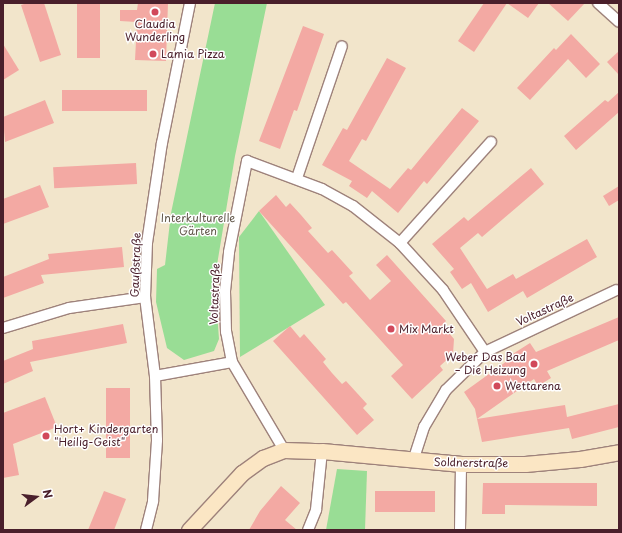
<!DOCTYPE html>
<meta charset="utf-8">
<style>
body{margin:0}
#map{position:relative;width:622px;height:533px;overflow:hidden;background:#f2e5cb;font-family:"Playpen Sans",sans-serif}
div>[style]{position:absolute}
.green>*{inset:0;background:#99dd95}
.building>*{inset:0;background:#f3a9a3;transform-origin:0 0}
.roads{filter:drop-shadow(1px 0 #9e827b) drop-shadow(-1px 0 #9e827b) drop-shadow(0 1px #9e827b) drop-shadow(0 -1px #9e827b)}
.street>*{height:10px;margin:-5px;padding:0 5px;transform-origin:5px;border-radius:5px;background:#fff}
.secondary>*{height:15px;margin:-7.5px;padding:0 7.5px;transform-origin:7.5px;border-radius:7.5px;background:#fbe6c4}
.dots>*{width:11px;height:11px;translate:-50% -50%;box-sizing:border-box;border:2px solid #fff;border-radius:50%}
span{translate:-50% -50%;white-space:nowrap;text-align:center;line-height:1.15;-webkit-text-stroke:3px #fff;paint-order:stroke}
.poi-label{font-size:11px;color:#4a1f2b}
.left{translate:0 -50%;text-align:left}
.right{translate:-100% -50%;text-align:right}
.park-label{font-size:11px;color:#62584b}
.street-label{font-size:11px;color:#4a1f2b}
.frame{position:absolute;inset:0;border:4px solid #4a1f2b;pointer-events:none}
.north{position:absolute;left:16px;top:477px;width:40px;height:40px;-webkit-text-stroke:3px #fff;paint-order:stroke;rotate:75deg;font-size:11px;font-weight:700;line-height:16px;text-align:center;color:#4a1f2b}
.north::after{content:'';display:block;margin:auto;width:14px;height:18px;background:#4a1f2b;clip-path:polygon(50% 0,100% 100%,50% 72%,0 100%)}
</style>
<div id="map">
<div class="green">
<i style="clip-path:polygon(215px 3px,267px 3px,235px 156px,217px 265px,215px 284px,219px 339px,214px 351px,184px 360px,167px 348px,156px 302px,157px 269px,165px 265px,171px 213px)"></i>
<i style="clip-path:polygon(259px 211px,325px 305px,240px 357px,239px 237px)"></i>
<i style="clip-path:polygon(337px 469px,367px 471px,365px 530px,326px 530px)"></i>
</div>
<div class="building">
<i style="clip-path:polygon(27px 3px,44px 3px,61px 55px,40px 62px,21px 5px)"></i>
<i style="left:77px;top:3px;width:23px;height:55px"></i>
<i style="clip-path:polygon(138px 3px,168px 3px,166px 61px,135px 60px,137px 22px,120px 21px,120px 10px,137px 10px)"></i>
<i style="clip-path:polygon(484px 3px,507px 3px,474px 52px,458px 41px)"></i>
<i style="clip-path:polygon(507px 3px,539px 3px,528px 18px)"></i>
<i style="clip-path:polygon(548px 3px,585px 3px,568px 21px)"></i>
<i style="clip-path:polygon(303px 26px,324px 34px,297px 111px,294px 110px,280px 149px,259px 141px)"></i>
<i style="clip-path:polygon(571px 34px,600px 64px,586px 78px,568px 59px,530px 100px,517px 88px,554px 48px,556px 50px)"></i>
<i style="clip-path:polygon(3px 44px,19px 70px,3px 80px)"></i>
<i style="clip-path:polygon(619px 51px,619px 75px,607px 62px)"></i>
<i style="clip-path:polygon(387px 58px,406px 68px,366px 141px,362px 139px,349px 161px,390px 189px,408px 168px,411px 170px,462px 108px,479px 121px,427px 184px,424px 181px,398px 213px,372px 191px,367px 198px,349px 186px,352px 181px,322px 165px,343px 128px,347px 130px)"></i>
<i style="left:147px;top:90px;width:21px;height:85px;rotate:90deg"></i>
<i style="clip-path:polygon(619px 92px,619px 112px,576px 150px,564px 136px,605px 100px,608px 102px)"></i>
<i style="clip-path:polygon(45px 100px,54px 123px,5px 142px,3px 117px)"></i>
<i style="left:136px;top:163px;width:21px;height:83px;rotate:87deg"></i>
<i style="clip-path:polygon(531px 168px,544px 184px,482px 237px,478px 233px,460px 248px,487px 289px,513px 274px,516px 279px,587px 239px,597px 257px,527px 298px,523px 291px,488px 312px,471px 283px,462px 289px,450px 272px,454px 269px,432px 244px,464px 217px,468px 221px)"></i>
<i style="clip-path:polygon(40px 185px,49px 207px,3px 224px,3px 199px)"></i>
<i style="clip-path:polygon(619px 186px,619px 200px,609px 206px,603px 196px)"></i>
<i style="clip-path:polygon(276px 195px,286px 207px,290px 203px,301px 215px,312px 228px,308px 231px,328px 253px,332px 250px,343px 262px,353px 273px,349px 276px,370px 300px,391px 281px,376px 265px,387px 255px,446px 321px,442px 325px,454px 339px,453px 354px,440px 366px,443px 370px,412px 399px,391px 376px,403px 365px,346px 302px,343px 304px,259px 211px)"></i>
<i style="clip-path:polygon(122px 247px,124px 267px,41px 275px,44px 283px,3px 298px,3px 277px,49px 259px,48px 254px)"></i>
<i style="clip-path:polygon(619px 317px,619px 340px,547px 371px,551px 378px,538px 386px,534px 379px,477px 419px,475px 409px,464px 392px,507px 361px,505px 359px,530px 343px,536px 352px)"></i>
<i style="clip-path:polygon(123px 324px,127px 343px,30px 362px,33px 371px,3px 384px,3px 361px,33px 349px,32px 341px)"></i>
<i style="clip-path:polygon(290px 326px,300px 338px,304px 334px,326px 359px,323px 362px,332px 373px,342px 384px,346px 381px,367px 404px,363px 408px,374px 420px,357px 435px,273px 341px)"></i>
<i style="left:106px;top:388px;width:24px;height:70px"></i>
<i style="clip-path:polygon(45px 397px,57px 427px,13px 444px,19px 475px,3px 478px,3px 413px)"></i>
<i style="clip-path:polygon(619px 404px,619px 427px,572px 439px,569px 428px,482px 442px,477px 419px,565px 405px,567px 417px)"></i>
<i style="clip-path:polygon(483px 483px,597px 483px,597px 506px,505px 505px,505px 514px,482px 514px)"></i>
<i style="clip-path:polygon(281px 486px,300px 503px,285px 520px,297px 530px,249px 530px,260px 511px)"></i>
<i style="clip-path:polygon(104px 491px,126px 499px,114px 530px,88px 530px)"></i>
<i style="left:375px;top:491px;width:60px;height:21px"></i>
</div>
<div class="roads">
<div class="street">
<i style="left:598px;top:3px;width:28px;rotate:42deg"></i>
<i style="left:297px;top:178px;width:139px;rotate:-71.2deg"></i>
<i style="left:400px;top:243px;width:136px;rotate:-48deg"></i>
<i style="left:3px;top:328px;width:69px;rotate:-16.9deg"></i>
<i style="left:69px;top:308px;width:77px;rotate:-8.2deg"></i>
<i style="left:232px;top:362px;width:31px;rotate:-101deg"></i>
<i style="left:226px;top:332px;width:41px;rotate:-91.4deg"></i>
<i style="left:225px;top:291px;width:39px;rotate:-84deg"></i>
<i style="left:229px;top:252px;width:93px;rotate:-78.8deg"></i>
<i style="left:247px;top:161px;width:80px;rotate:20.5deg"></i>
<i style="left:322px;top:189px;width:35px;rotate:29deg"></i>
<i style="left:353px;top:206px;width:60px;rotate:38.2deg"></i>
<i style="left:400px;top:243px;width:64px;rotate:47.5deg"></i>
<i style="left:443px;top:290px;width:75px;rotate:55.9deg"></i>
<i style="left:155px;top:376px;width:78px;rotate:-10.3deg"></i>
<i style="left:232px;top:362px;width:102px;rotate:59.4deg"></i>
<i style="left:413px;top:461px;width:36px;rotate:-72deg"></i>
<i style="left:424px;top:427px;width:43px;rotate:-59.3deg"></i>
<i style="left:446px;top:390px;width:54px;rotate:-44.3deg"></i>
<i style="left:485px;top:352px;width:145px;rotate:-25.3deg"></i>
<i style="left:146px;top:530px;width:30px;rotate:-76deg"></i>
<i style="left:153px;top:501px;width:61px;rotate:-86.2deg"></i>
<i style="left:157px;top:440px;width:64px;rotate:-91.8deg"></i>
<i style="left:155px;top:376px;width:80px;rotate:-97.2deg"></i>
<i style="left:145px;top:297px;width:54px;rotate:-87.9deg"></i>
<i style="left:147px;top:243px;width:101px;rotate:-81.5deg"></i>
<i style="left:162px;top:143px;width:143px;rotate:-78.7deg"></i>
<i style="left:308px;top:530px;width:22px;rotate:-68deg"></i>
<i style="left:316px;top:510px;width:59px;rotate:-84.2deg"></i>
<i style="left:460px;top:530px;width:66px;rotate:-89.1deg"></i>
</div>
<div class="secondary">
<i style="left:189px;top:530px;width:78px;rotate:-47.1deg"></i>
<i style="left:242px;top:473px;width:26px;rotate:-36deg"></i>
<i style="left:263px;top:458px;width:22px;rotate:-21deg"></i>
<i style="left:284px;top:450px;width:38px;rotate:2deg"></i>
<i style="left:322px;top:451px;width:140px;rotate:5.3deg"></i>
<i style="left:461px;top:464px;width:64px"></i>
<i style="left:525px;top:464px;width:55px;rotate:-5.2deg"></i>
<i style="left:580px;top:459px;width:40px;rotate:-10deg"></i>
</div>
</div>
<div class="dots">
<i style="left:155px;top:12px;background:#d1495b"></i>
<i style="left:153px;top:54px;background:#d1495b"></i>
<i style="left:391px;top:329px;background:#d1495b"></i>
<i style="left:534px;top:364px;background:#d1495b"></i>
<i style="left:497px;top:386px;background:#d1495b"></i>
<i style="left:46px;top:436px;background:#d1495b"></i>
</div>
<div class="poi-label">
<span style="left:155px;top:31px">Claudia<br>Wunderling</span>
<span class="left" style="left:161px;top:54px">Lamia Pizza</span>
<span class="left" style="left:399px;top:329px">Mix Markt</span>
<span class="right" style="left:526px;top:364px">Weber Das Bad<br>– Die Heizung</span>
<span class="left" style="left:505px;top:386px">Wettarena</span>
<span class="left" style="left:54px;top:436px">Hort+ Kindergarten<br>"Heilig-Geist"</span>
</div>
<div class="park-label">
<span style="left:198px;top:225px">Interkulturelle<br>Gärten</span>
</div>
<div class="street-label">
<span style="left:136px;top:265px;rotate:-88deg">Gaußstraße</span>
<span style="left:215px;top:294px;rotate:-88deg">Voltastraße</span>
<span style="left:545px;top:310px;rotate:-25deg">Voltastraße</span>
<span style="left:471px;top:463px;rotate:1deg">Soldnerstraße</span>
</div>
<div class="frame"></div>
<div class="north">N</div>
</div>
